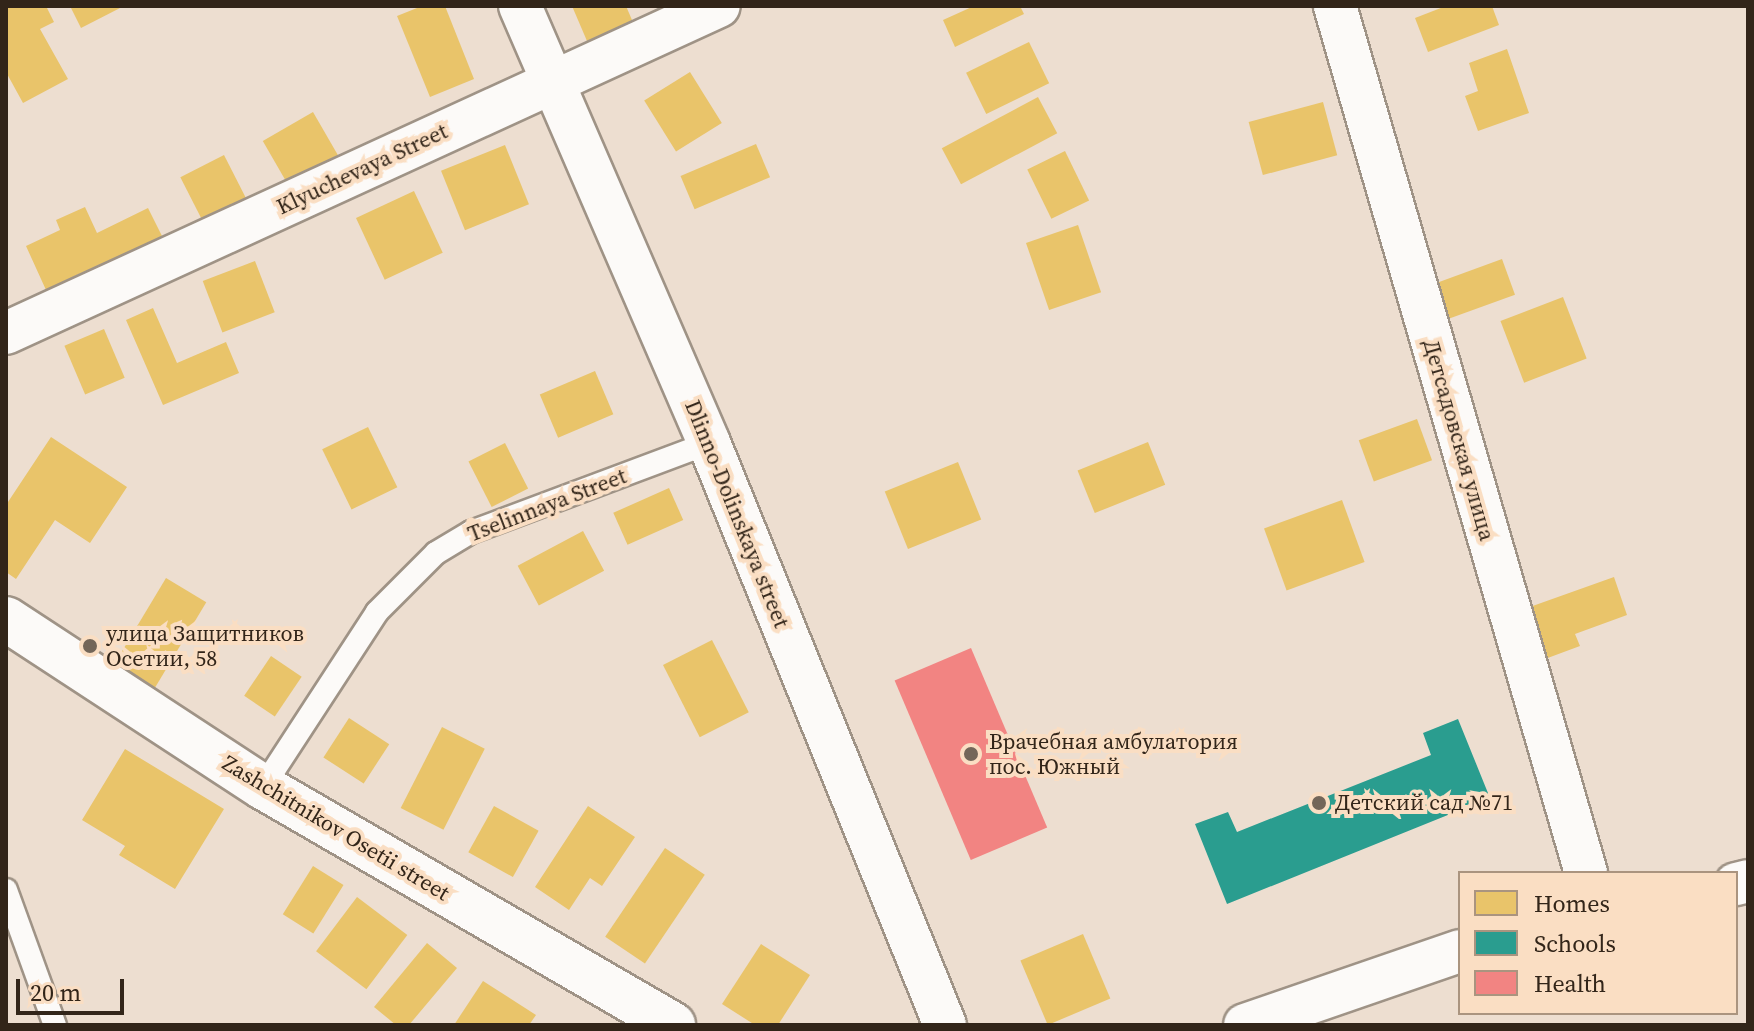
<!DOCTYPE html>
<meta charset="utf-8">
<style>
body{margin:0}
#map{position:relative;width:1754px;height:1031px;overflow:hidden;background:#edded0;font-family:"Source Serif 4",serif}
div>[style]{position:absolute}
.homes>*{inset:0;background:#e9c46a;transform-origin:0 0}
.schools>*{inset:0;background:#2a9d8f}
.health>*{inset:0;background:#f28482;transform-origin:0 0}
.roads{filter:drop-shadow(2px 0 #9f9386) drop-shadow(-2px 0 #9f9386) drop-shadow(0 2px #9f9386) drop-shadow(0 -2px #9f9386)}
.service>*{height:22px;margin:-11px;padding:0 11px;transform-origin:11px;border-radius:11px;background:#fcfaf8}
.minor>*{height:42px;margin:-21px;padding:0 21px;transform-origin:21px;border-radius:21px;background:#fcfaf8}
.tertiary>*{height:44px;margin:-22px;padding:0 22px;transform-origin:22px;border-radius:22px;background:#fcfaf8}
.dots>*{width:22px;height:22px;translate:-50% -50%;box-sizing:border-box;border:4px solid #fadec3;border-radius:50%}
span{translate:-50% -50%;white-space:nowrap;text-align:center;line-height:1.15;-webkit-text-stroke:8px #fadec3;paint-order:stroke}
.street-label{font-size:22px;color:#322519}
.poi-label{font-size:22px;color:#322519}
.left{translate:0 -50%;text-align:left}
.frame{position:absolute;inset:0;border:8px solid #322519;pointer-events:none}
.legend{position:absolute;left:1458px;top:871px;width:280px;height:144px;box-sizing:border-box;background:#fadec3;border:2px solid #aa947f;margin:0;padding:10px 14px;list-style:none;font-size:24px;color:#322519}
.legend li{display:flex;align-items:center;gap:16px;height:40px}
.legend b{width:40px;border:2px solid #aa947f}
.scale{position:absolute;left:16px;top:979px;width:108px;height:36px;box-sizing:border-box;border:4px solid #322519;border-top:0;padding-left:10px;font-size:24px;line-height:28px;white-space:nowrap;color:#322519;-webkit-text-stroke:6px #fadec3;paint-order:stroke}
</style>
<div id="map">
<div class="homes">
<i style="clip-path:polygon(6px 6px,46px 6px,54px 22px,40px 29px,68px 79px,23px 103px,6px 72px)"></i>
<i style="clip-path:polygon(70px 6px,124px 6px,81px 28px)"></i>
<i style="clip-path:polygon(422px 6px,445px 6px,474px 79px,430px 97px,397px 16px)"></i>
<i style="clip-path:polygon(572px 6px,626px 6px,635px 27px,590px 48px)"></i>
<i style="clip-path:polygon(974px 6px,1020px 6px,1024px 14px,955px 47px,943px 20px)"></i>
<i style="clip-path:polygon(1446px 6px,1492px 6px,1499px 25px,1428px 52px,1415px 18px)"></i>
<i style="left:1029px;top:42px;width:46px;height:70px;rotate:64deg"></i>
<i style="clip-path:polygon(1507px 49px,1529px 113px,1478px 131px,1465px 96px,1478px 91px,1469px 63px)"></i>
<i style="left:690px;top:72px;width:60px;height:54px;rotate:58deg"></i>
<i style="left:1038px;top:97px;width:41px;height:109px;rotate:62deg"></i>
<i style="left:1323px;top:102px;width:55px;height:77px;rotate:75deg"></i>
<i style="left:313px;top:112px;width:54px;height:58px;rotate:60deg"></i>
<i style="left:756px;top:144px;width:36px;height:82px;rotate:67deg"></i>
<i style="left:505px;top:145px;width:64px;height:69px;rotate:68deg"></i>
<i style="left:1065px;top:151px;width:55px;height:42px;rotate:64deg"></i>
<i style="left:224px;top:155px;width:48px;height:49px;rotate:63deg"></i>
<i style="left:414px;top:191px;width:68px;height:64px;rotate:65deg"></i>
<i style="clip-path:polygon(85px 207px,97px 233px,148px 208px,165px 242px,87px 280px,81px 273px,46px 290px,26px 246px,60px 230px,56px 220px)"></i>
<i style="left:1078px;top:225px;width:71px;height:55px;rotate:71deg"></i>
<i style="left:1502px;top:259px;width:38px;height:72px;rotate:70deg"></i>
<i style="left:255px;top:261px;width:55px;height:56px;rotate:69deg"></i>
<i style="left:1563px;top:297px;width:66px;height:67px;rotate:69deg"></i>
<i style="clip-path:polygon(153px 308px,177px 363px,226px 342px,239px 373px,163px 405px,126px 320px)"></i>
<i style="left:104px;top:329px;width:53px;height:43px;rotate:67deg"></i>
<i style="left:595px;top:371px;width:47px;height:60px;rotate:67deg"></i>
<i style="left:1417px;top:419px;width:44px;height:62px;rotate:70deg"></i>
<i style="left:368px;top:427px;width:67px;height:51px;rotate:64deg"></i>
<i style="clip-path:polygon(51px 437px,127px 487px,90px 543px,55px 520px,16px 579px,6px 572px,6px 505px)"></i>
<i style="left:1148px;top:442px;width:46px;height:76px;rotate:68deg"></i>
<i style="left:505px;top:443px;width:51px;height:41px;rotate:63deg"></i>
<i style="left:958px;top:462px;width:62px;height:79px;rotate:68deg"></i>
<i style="left:669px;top:488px;width:35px;height:61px;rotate:66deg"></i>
<i style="left:1342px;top:500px;width:66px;height:83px;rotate:70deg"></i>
<i style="left:583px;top:531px;width:45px;height:74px;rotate:62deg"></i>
<i style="clip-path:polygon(1614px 577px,1627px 615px,1575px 634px,1580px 646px,1545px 659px,1527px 608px)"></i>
<i style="left:166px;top:578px;width:47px;height:102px;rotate:31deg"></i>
<i style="left:712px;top:640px;width:81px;height:55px;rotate:63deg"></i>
<i style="left:271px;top:656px;width:37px;height:48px;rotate:34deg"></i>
<i style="left:349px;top:718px;width:48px;height:47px;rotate:33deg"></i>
<i style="left:442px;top:727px;width:48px;height:91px;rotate:27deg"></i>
<i style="clip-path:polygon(125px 749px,224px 809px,175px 889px,119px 855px,125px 846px,82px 820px)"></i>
<i style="left:494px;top:806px;width:51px;height:53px;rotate:29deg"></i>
<i style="clip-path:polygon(588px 806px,635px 837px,602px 886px,590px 878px,569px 910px,535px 887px)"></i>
<i style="left:665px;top:848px;width:48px;height:107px;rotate:34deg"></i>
<i style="left:313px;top:866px;width:36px;height:57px;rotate:32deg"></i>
<i style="left:357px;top:897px;width:63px;height:68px;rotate:37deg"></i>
<i style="left:1083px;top:934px;width:70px;height:68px;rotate:67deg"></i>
<i style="clip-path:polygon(427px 943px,457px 968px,409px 1025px,396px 1025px,374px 1007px)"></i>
<i style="clip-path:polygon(761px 944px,810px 975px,778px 1025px,755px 1025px,722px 1004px)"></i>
<i style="clip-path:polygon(483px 981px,536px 1015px,529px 1025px,454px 1025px)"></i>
</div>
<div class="schools">
<i style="clip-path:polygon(1458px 719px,1490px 798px,1227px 904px,1195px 824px,1228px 812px,1237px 832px,1431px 755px,1423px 733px)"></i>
</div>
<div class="health">
<i style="left:971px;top:648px;width:195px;height:83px;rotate:67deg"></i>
</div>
<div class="roads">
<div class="service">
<i style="left:263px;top:787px;width:209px;rotate:-56.9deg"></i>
<i style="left:377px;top:612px;width:83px;rotate:-45deg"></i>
<i style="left:436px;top:553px;width:41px;rotate:-31deg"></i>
<i style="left:471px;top:532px;width:254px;rotate:-20.5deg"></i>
<i style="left:6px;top:890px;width:144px;rotate:70.1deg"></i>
</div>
<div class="minor">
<i style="left:520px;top:6px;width:476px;rotate:66.6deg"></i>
<i style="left:709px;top:443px;width:628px;rotate:67.93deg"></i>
<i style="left:1335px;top:6px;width:903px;rotate:73.85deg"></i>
<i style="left:6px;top:333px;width:784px;rotate:-24.64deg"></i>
<i style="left:1736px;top:884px;width:12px;rotate:-14deg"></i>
<i style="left:1245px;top:1025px;width:227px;rotate:-19deg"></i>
</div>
<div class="tertiary">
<i style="left:6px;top:619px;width:307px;rotate:33.2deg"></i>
<i style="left:263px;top:787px;width:474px;rotate:30.1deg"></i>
</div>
</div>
<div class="dots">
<i style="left:90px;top:646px;background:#736659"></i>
<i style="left:971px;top:754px;background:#736659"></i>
<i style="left:1319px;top:803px;background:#736659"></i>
</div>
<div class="street-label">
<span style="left:362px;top:169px;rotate:-25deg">Klyuchevaya Street</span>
<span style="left:1459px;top:440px;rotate:74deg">Детсадовская улица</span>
<span style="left:547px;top:505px;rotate:-21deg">Tselinnaya Street</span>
<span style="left:737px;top:514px;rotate:68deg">Dlinno-Dolinskaya street</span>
<span style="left:336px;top:828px;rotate:31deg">Zashchitnikov Osetii street</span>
</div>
<div class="poi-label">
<span class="left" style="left:106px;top:646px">улица Защитников<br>Осетии, 58</span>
<span class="left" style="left:989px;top:754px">Врачебная амбулатория<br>пос. Южный</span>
<span class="left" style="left:1335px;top:803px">Детский сад №71</span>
</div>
<div class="frame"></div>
<ul class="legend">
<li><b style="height:22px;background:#e9c46a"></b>Homes</li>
<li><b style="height:22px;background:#2a9d8f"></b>Schools</li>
<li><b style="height:22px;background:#f28482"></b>Health</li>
</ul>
<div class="scale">20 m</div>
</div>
